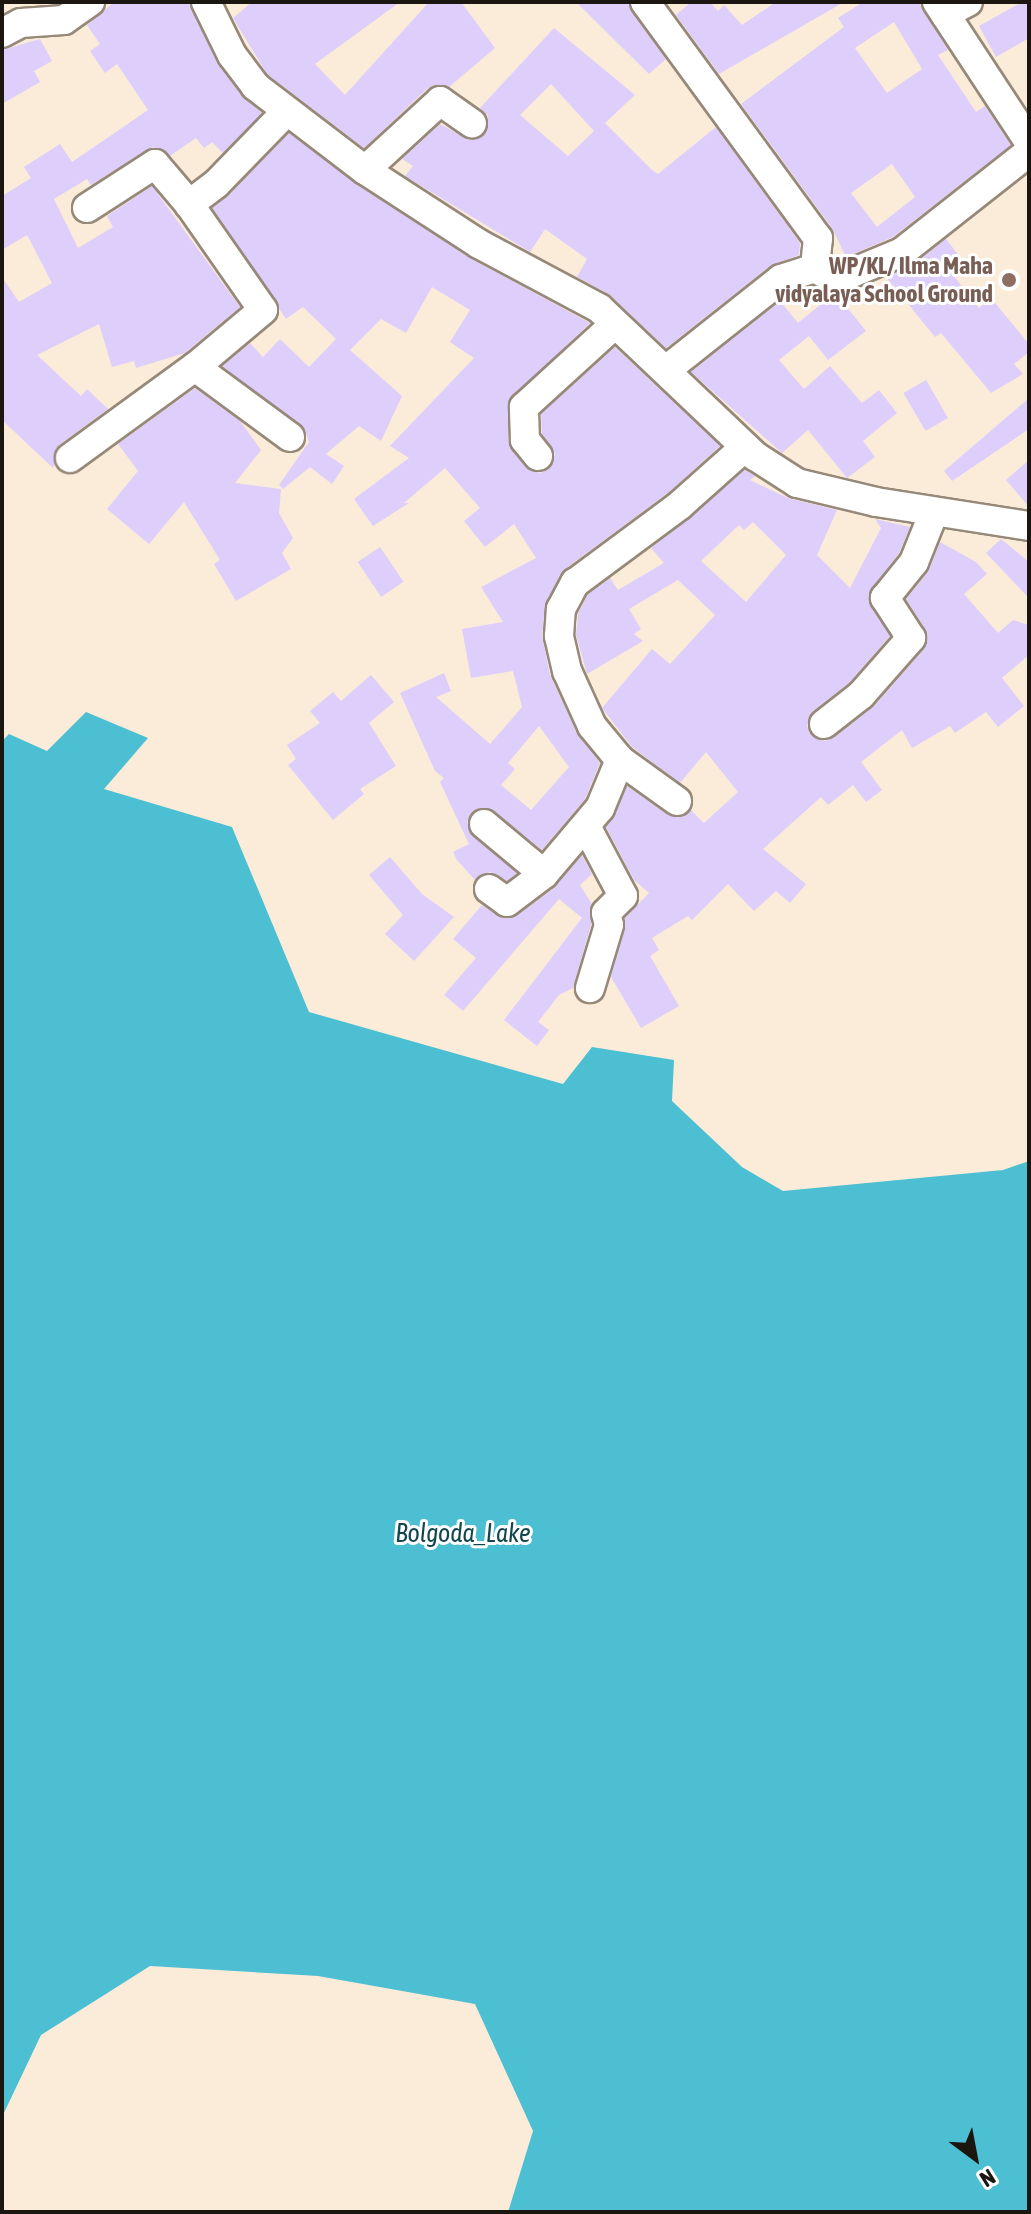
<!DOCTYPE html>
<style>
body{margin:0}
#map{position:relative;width:1031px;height:2214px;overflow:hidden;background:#fbecda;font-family:"Asap Condensed",sans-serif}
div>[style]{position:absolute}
.water>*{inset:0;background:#4cbfd2}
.building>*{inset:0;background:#ddcefb;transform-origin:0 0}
.roads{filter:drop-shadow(2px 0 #968979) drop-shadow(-2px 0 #968979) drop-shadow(0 2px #968979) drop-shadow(0 -2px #968979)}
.street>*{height:28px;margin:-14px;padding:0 14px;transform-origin:14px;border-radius:14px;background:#fff}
.dots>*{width:22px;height:22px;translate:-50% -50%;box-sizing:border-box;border:4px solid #fff;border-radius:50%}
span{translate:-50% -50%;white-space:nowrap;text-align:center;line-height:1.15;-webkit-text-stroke:6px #fff;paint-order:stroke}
.education-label{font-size:24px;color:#785e54;font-weight:700}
.right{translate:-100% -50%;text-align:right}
.water-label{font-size:26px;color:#13464e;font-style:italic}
.frame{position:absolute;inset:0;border:4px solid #1b1610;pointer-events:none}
.north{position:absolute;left:935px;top:2118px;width:80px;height:80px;-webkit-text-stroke:6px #fff;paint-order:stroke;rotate:148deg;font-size:22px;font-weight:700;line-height:32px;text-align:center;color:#1b1610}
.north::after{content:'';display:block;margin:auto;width:28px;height:36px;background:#1b1610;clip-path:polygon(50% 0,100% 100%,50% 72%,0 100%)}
</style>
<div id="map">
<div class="water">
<i style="clip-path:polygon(86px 712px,148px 738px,104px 789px,232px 827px,309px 1012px,563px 1084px,592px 1047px,674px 1060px,672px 1101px,742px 1167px,783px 1191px,1003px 1170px,1029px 1161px,1029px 2212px,508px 2212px,533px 2131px,475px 2004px,318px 1976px,150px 1966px,41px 2035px,2px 2117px,2px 741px,9px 734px,47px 751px)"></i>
</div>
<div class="building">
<i style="clip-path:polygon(114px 2px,189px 2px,218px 65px,262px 113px,223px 153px,212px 142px,204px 148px,196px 138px,170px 156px,153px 147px,91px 185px,87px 179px,54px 199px,78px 248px,113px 227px,107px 216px,152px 186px,240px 307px,185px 353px,136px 368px,134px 361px,112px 367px,99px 324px,37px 355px,81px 396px,87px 389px,108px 409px,59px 445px,53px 468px,2px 420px,2px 277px,19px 302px,52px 283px,27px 235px,2px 250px,2px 196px,31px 178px,24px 167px,60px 144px,72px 162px,148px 110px,117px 64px,105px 73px,90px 51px,100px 44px,87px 25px)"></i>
<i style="clip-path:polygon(252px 2px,400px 2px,315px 64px,345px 95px,429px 2px,461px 2px,495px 48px,449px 87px,428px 88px,364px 148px,267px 74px,233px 18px)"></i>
<i style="clip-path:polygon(576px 2px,628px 2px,666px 59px,649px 74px)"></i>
<i style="clip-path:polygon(691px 2px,710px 2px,718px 11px,724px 5px,742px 25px,776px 2px,844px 2px,719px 74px,676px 15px)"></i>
<i style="clip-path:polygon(evenodd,863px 2px,920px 2px,948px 50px,938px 55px,976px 112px,985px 106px,1011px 145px,893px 237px,846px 257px,832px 228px,741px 104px,844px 27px,838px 18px,863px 2px,894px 22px,922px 69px,887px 93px,855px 48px,894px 22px,863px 2px,892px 164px,915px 197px,877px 227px,851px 193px,892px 164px)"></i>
<i style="clip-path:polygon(1022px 2px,1029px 2px,1029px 38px,996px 57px,979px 26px)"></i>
<i style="clip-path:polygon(evenodd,554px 28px,635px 95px,605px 123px,652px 170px,658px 174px,716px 127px,800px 243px,799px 255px,770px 266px,666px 348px,610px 295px,577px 277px,587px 259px,545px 229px,530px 252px,405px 176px,413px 166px,402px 159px,440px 124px,470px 140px,485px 133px,488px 116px,480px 108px,554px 28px,551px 84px,594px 131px,568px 156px,520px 115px,551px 84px)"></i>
<i style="clip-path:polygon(40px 39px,52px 61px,34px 71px,40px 82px,2px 104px,2px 50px)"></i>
<i style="clip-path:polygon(evenodd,289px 133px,470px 258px,590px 323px,509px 400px,508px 441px,525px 467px,540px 473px,549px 469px,555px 454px,542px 434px,541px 414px,615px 347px,720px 446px,669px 492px,565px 569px,546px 601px,542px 635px,550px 675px,577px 733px,600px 763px,585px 799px,542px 850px,494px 811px,479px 808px,471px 814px,467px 822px,473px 836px,517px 873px,507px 881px,490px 872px,475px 880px,457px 860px,453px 852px,469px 844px,440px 782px,444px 778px,435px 771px,400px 693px,444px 673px,451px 691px,436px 697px,490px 744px,522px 707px,513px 671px,471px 678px,462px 629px,503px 622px,481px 587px,536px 558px,514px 524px,485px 547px,464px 521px,480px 508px,445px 468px,404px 503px,409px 503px,373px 526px,354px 499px,409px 458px,390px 446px,474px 358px,450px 342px,470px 310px,432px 287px,406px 333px,381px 319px,350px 350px,402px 396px,381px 441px,359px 426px,326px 454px,344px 466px,332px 484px,310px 467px,283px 489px,279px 485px,309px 442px,305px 430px,222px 366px,250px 343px,263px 357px,280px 339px,309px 367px,336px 339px,303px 307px,286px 319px,212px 208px,289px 133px,539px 726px,569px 767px,531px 810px,501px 785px,515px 769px,508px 763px,539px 726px)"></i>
<i style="clip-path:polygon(946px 239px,966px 265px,953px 275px,979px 308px,991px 298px,1029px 344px,1029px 352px,1014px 364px,1023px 374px,991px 393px,941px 333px,935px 337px,886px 277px,912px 266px)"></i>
<i style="clip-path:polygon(831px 296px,838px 296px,866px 331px,828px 360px,809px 336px,779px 360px,804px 389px,830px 366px,862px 403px,879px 390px,897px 413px,863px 441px,875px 457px,847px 478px,808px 430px,782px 453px,691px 372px,780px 301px,798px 323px)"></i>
<i style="left:926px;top:380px;width:44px;height:26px;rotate:60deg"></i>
<i style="clip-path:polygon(195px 388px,240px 421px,261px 450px,235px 483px,281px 489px,279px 513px,293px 538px,282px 553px,291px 569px,236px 601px,214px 564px,220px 560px,184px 502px,149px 544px,107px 509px,138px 471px,118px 444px)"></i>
<i style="clip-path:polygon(1029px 398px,1029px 429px,952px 481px,944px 471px)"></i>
<i style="clip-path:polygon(1029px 460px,1029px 507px,1006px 480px)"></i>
<i style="clip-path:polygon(evenodd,745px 470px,755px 476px,750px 480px,788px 498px,837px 510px,817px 555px,850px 588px,881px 528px,875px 519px,910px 527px,899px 553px,868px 596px,890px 636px,849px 683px,813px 711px,807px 726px,811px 735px,826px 741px,834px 737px,874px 706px,924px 649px,926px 630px,906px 599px,928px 572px,940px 542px,976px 562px,987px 574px,964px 594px,998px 633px,1013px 620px,1029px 625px,1029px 655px,1002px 678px,1024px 706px,998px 727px,986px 712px,955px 733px,950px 726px,912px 748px,902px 730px,861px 762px,882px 790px,866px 802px,853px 785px,828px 805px,821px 797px,763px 849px,806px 884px,790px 903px,776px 891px,754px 911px,728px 884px,692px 920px,688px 916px,652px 938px,659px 950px,650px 956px,679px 1006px,641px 1028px,611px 977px,625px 918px,649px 893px,634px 880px,606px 827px,627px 786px,668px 815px,683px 817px,691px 810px,704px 823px,738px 792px,706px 752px,680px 783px,632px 747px,602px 708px,652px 649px,670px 664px,715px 615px,678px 580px,629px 609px,641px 629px,634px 634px,643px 641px,587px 674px,576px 635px,578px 614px,588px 594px,610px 578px,618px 590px,664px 563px,651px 548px,745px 470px,753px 522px,786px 555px,746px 602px,701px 561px,739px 525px,744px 530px,753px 522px)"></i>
<i style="clip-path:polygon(1001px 539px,1029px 562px,1029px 598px,986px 553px)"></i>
<i style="left:380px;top:547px;width:42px;height:27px;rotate:56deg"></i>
<i style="clip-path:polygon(371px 675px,394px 702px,369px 723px,396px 766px,360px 789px,364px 794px,333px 820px,288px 765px,296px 759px,287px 745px,320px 723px,310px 711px,333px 692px,341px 701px)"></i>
<i style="clip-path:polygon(582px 855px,592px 874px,580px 885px,592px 904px,591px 925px,573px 988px,559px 995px,538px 1022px,549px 1030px,537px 1046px,504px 1020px,582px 918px,559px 899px,463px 1011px,444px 995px,476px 958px,453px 939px,482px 905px,498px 916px,516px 916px,554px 888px)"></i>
<i style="clip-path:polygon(390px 857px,422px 894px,454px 917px,414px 961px,385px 934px,403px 915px,369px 875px)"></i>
</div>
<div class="roads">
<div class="street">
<i style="left:206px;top:2px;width:59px;rotate:63.9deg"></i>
<i style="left:232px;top:55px;width:39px;rotate:53deg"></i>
<i style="left:255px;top:86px;width:138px;rotate:37.4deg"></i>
<i style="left:365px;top:170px;width:136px;rotate:33deg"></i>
<i style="left:479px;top:244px;width:136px;rotate:28.1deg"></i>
<i style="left:599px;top:308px;width:215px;rotate:43.5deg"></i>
<i style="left:755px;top:456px;width:50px;rotate:32.7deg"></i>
<i style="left:797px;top:483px;width:81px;rotate:13.5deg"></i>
<i style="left:876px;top:502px;width:155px;rotate:8.9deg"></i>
<i style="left:645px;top:2px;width:293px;rotate:53.8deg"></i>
<i style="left:818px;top:238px;width:30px;rotate:96deg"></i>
<i style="left:815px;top:268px;width:36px;rotate:162deg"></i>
<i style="left:781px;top:279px;width:147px;rotate:141.6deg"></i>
<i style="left:937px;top:2px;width:168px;rotate:56.7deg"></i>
<i style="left:945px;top:14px;width:26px;rotate:-28deg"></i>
<i style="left:2px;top:33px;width:21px;rotate:-28deg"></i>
<i style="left:21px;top:23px;width:43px;rotate:-4deg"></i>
<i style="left:64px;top:20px;width:32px;rotate:-35deg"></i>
<i style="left:286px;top:112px;width:100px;rotate:134.2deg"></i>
<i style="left:216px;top:184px;width:34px;rotate:143deg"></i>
<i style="left:189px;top:204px;width:129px;rotate:55.1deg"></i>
<i style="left:263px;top:310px;width:89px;rotate:140deg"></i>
<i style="left:195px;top:367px;width:118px;rotate:36.4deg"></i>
<i style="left:365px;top:170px;width:102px;rotate:-42.6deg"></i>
<i style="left:440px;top:101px;width:39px;rotate:35deg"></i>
<i style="left:87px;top:208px;width:81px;rotate:-32.9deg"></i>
<i style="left:155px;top:164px;width:52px;rotate:49.6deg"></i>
<i style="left:815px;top:268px;width:23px;rotate:31deg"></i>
<i style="left:835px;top:280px;width:73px;rotate:-22.7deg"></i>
<i style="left:902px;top:252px;width:162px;rotate:-38.2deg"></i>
<i style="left:538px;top:456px;width:21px;rotate:-129deg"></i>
<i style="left:525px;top:440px;width:33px;rotate:-92deg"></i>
<i style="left:524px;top:407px;width:123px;rotate:-42.4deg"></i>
<i style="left:70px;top:458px;width:155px;rotate:-36.1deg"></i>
<i style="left:824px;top:724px;width:47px;rotate:-38.1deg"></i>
<i style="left:861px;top:695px;width:76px;rotate:-48.7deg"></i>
<i style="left:911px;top:638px;width:48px;rotate:-123deg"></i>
<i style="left:885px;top:598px;width:46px;rotate:-51.1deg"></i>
<i style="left:914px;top:562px;width:54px;rotate:-68.2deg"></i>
<i style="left:677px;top:801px;width:70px;rotate:-144.3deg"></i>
<i style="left:620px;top:760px;width:44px;rotate:-129.5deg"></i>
<i style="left:592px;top:726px;width:60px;rotate:-114.4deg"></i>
<i style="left:567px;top:671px;width:36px;rotate:-103deg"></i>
<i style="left:559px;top:636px;width:27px;rotate:-86deg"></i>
<i style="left:561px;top:609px;width:30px;rotate:-62deg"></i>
<i style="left:575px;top:583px;width:131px;rotate:-36.6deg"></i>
<i style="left:680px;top:505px;width:87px;rotate:-41.7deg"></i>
<i style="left:484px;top:824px;width:78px;rotate:39.8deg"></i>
<i style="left:544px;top:874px;width:87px;rotate:-49.7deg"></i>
<i style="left:600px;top:808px;width:52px;rotate:-67.4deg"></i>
<i style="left:586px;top:826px;width:79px;rotate:62.1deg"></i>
<i style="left:623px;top:896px;width:24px;rotate:135deg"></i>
<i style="left:606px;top:913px;width:12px;rotate:76deg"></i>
<i style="left:609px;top:925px;width:66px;rotate:106.8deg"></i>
<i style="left:489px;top:889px;width:22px;rotate:36deg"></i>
<i style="left:507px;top:902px;width:46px;rotate:-37.1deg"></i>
</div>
</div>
<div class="dots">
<i style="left:1009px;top:280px;background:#8d6e63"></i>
</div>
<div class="education-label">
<span class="right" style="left:993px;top:280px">WP/KL/ Ilma Maha<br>vidyalaya School Ground</span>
</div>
<div class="water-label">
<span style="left:463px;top:1534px">Bolgoda_Lake</span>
</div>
<div class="frame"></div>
<div class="north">N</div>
</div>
